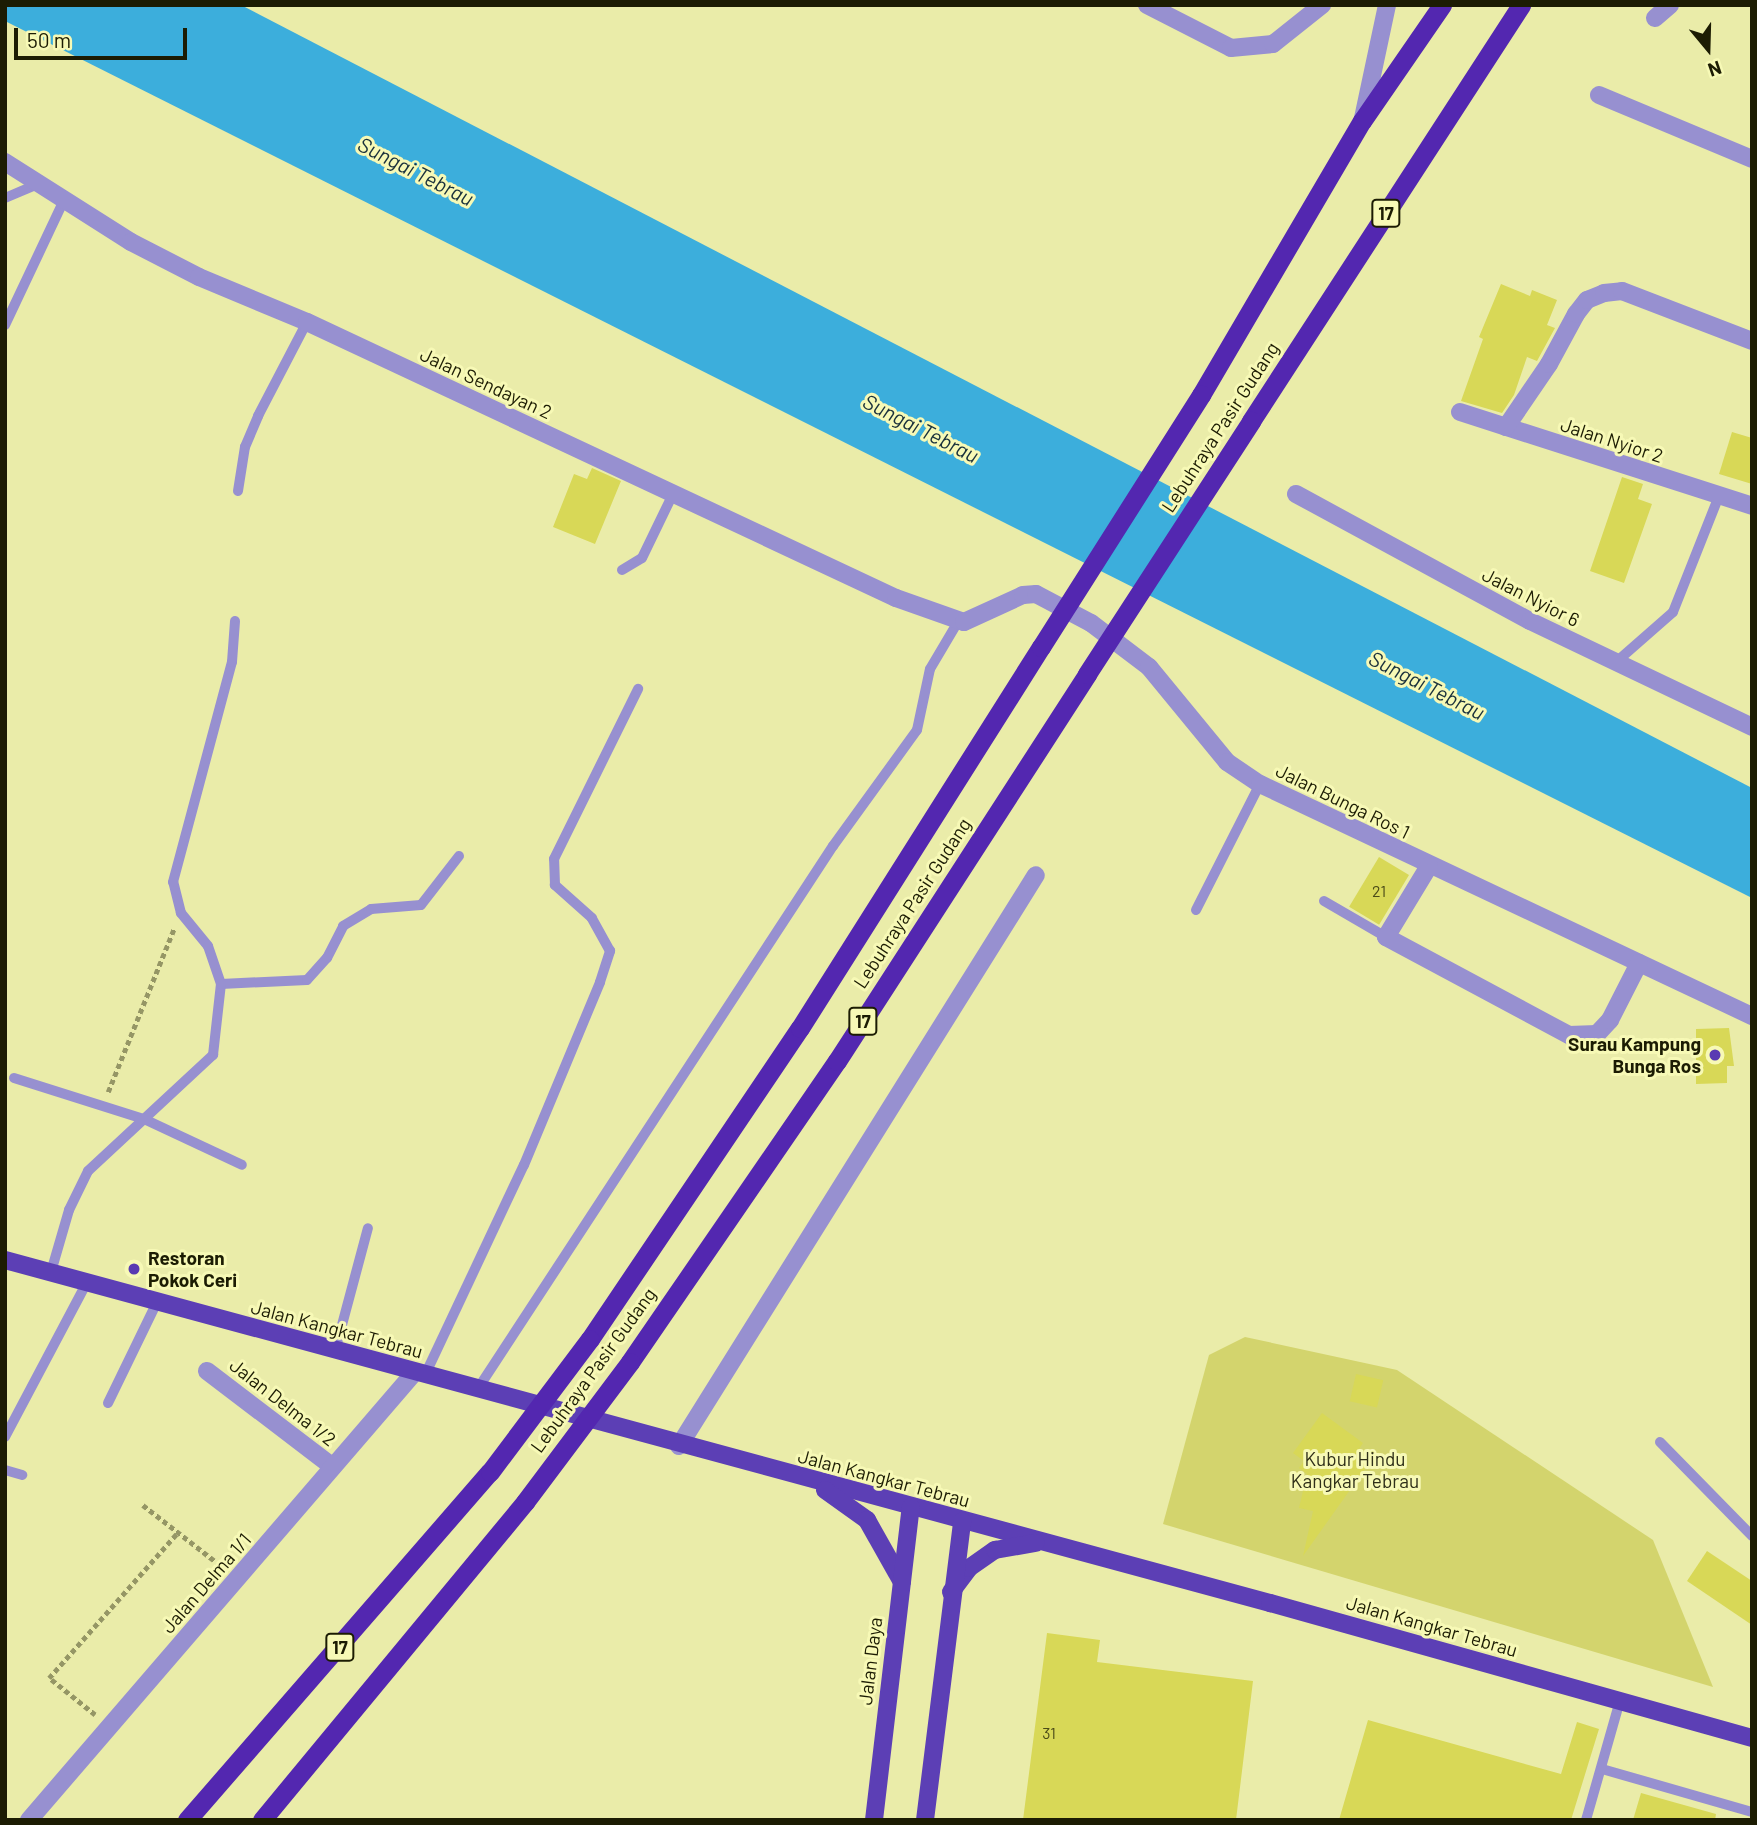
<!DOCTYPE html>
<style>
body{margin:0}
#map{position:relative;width:1757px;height:1825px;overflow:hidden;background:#eaeca9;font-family:Barlow,sans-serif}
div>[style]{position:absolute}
.green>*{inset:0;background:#d3d46d}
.water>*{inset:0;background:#3caedc}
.building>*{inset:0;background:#d8d857;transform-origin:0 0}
.path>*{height:4.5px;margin-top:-2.25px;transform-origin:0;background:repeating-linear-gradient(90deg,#959665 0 5px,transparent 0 8.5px)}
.service>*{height:10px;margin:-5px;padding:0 5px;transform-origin:5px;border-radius:5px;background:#9790d0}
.minor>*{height:18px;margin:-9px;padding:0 9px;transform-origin:9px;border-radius:9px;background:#9790d0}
.primary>*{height:18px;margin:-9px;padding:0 9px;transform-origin:9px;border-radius:9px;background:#5c3fb5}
.trunk>*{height:19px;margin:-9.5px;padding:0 9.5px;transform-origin:9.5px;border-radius:9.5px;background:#5327b0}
.trunk-bridge>*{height:19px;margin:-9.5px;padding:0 9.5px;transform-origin:9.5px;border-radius:9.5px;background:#5327b0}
.dots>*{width:19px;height:19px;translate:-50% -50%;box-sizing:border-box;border:4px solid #f7f9b6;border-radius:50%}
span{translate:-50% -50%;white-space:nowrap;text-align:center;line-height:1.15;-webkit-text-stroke:6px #f7f9b6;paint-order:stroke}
.number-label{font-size:16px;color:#4b4b18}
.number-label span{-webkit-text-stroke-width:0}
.shield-label span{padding:2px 5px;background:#f7f9b6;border:2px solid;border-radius:5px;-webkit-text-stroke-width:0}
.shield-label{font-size:18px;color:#1c1c03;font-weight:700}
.street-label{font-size:19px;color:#1c1c03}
.poi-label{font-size:19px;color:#1c1c03;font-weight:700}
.right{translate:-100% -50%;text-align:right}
.left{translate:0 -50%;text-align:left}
.park-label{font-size:19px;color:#2f2f19}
.water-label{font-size:21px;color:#19303b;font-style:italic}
.frame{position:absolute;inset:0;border:7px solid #1c1c03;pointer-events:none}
.north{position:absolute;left:1673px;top:14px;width:70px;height:70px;-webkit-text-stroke:5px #f7f9b6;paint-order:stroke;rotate:161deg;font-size:19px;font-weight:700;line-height:28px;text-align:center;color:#1c1c03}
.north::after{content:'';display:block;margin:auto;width:24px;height:32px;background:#1c1c03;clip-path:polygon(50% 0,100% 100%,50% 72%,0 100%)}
.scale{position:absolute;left:14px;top:28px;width:173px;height:32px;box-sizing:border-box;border:4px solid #1c1c03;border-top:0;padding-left:9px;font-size:21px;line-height:24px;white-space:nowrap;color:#1c1c03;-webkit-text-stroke:5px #f7f9b6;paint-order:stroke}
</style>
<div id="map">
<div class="green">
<i style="clip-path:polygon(1245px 1337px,1397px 1370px,1653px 1540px,1713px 1687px,1163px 1524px,1209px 1355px)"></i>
</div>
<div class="water">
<i style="clip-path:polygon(5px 5px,241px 5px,1752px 788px,1752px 898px,5px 21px)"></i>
</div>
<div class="building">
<i style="clip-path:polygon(1501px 284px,1530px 296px,1532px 290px,1557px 300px,1547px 325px,1555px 328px,1537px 361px,1527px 357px,1514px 395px,1502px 413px,1461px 401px,1483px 339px,1479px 337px)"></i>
<i style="clip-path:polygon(1732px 432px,1752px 438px,1752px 484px,1719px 474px)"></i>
<i style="clip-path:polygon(592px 468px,621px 481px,595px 544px,553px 527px,574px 474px,587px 479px)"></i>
<i style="clip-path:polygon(1622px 477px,1643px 484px,1638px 499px,1652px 504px,1624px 583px,1590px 571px)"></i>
<i style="left:1379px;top:857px;width:35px;height:58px;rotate:31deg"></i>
<i style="clip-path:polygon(1729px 1028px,1734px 1066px,1727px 1066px,1727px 1083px,1696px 1084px,1696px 1029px)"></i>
<i style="left:1356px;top:1374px;width:28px;height:28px;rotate:13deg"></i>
<i style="clip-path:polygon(1322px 1413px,1363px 1443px,1359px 1449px,1372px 1459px,1303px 1556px,1313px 1511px,1299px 1508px,1307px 1474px,1299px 1468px,1304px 1461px,1293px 1453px)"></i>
<i style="clip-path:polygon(1707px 1551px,1752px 1581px,1752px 1625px,1687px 1581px)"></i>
<i style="clip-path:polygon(1047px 1633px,1100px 1640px,1097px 1662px,1253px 1681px,1236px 1820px,1023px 1820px)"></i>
<i style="clip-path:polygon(1368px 1720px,1561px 1774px,1577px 1722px,1599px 1729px,1571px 1820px,1339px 1820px)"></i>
<i style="clip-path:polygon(1641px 1793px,1716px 1814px,1715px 1820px,1633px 1820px)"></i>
</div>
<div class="path">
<i style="left:108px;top:1092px;width:176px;rotate:-68deg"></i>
<i style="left:143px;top:1505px;width:103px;rotate:37.9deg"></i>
<i style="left:95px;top:1715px;width:59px;rotate:-141.2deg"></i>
<i style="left:49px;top:1678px;width:196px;rotate:-48.5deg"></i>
</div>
<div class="service">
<i style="left:5px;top:198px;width:38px;rotate:-23deg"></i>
<i style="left:5px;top:325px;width:138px;rotate:-64.7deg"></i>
<i style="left:238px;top:491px;width:45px;rotate:-81deg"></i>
<i style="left:245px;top:447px;width:34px;rotate:-67deg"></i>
<i style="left:258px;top:416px;width:106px;rotate:-62.5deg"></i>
<i style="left:622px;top:570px;width:23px;rotate:-31deg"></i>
<i style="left:642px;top:558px;width:71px;rotate:-64.2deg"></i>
<i style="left:1615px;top:663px;width:77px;rotate:-41.3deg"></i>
<i style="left:1673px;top:612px;width:125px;rotate:-68.4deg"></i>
<i style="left:1324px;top:901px;width:72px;rotate:30.1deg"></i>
<i style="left:1196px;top:910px;width:141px;rotate:-63.1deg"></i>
<i style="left:221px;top:984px;width:86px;rotate:-2.7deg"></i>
<i style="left:307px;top:980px;width:30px;rotate:-48deg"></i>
<i style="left:327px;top:958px;width:36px;rotate:-63deg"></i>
<i style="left:343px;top:926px;width:33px;rotate:-31deg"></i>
<i style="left:371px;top:909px;width:50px;rotate:-4.6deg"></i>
<i style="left:421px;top:905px;width:62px;rotate:-52.2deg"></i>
<i style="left:14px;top:1078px;width:136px;rotate:17.5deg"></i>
<i style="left:144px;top:1119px;width:108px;rotate:25.1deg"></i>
<i style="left:51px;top:1272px;width:65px;rotate:-73.8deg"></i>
<i style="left:69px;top:1210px;width:43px;rotate:-64deg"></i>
<i style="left:88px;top:1171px;width:171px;rotate:-42.9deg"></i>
<i style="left:213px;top:1055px;width:71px;rotate:-83.6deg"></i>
<i style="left:221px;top:984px;width:40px;rotate:-108.9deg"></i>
<i style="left:208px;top:946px;width:43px;rotate:-129.3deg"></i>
<i style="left:181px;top:913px;width:32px;rotate:-104deg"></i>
<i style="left:173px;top:882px;width:228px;rotate:-75deg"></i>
<i style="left:232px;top:662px;width:41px;rotate:-85.8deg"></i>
<i style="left:335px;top:1351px;width:127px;rotate:-75deg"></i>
<i style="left:425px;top:1375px;width:232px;rotate:-64.8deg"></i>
<i style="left:524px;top:1165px;width:198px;rotate:-67.4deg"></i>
<i style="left:600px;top:982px;width:33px;rotate:-72deg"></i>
<i style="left:610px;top:951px;width:38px;rotate:-119deg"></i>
<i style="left:592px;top:918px;width:50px;rotate:-138.3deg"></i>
<i style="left:555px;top:885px;width:26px;rotate:-92deg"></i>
<i style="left:554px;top:859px;width:190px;rotate:-63.7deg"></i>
<i style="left:477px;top:1390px;width:650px;rotate:-56.8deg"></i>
<i style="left:833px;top:846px;width:143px;rotate:-54.1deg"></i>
<i style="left:917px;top:730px;width:62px;rotate:-78deg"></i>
<i style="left:930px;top:669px;width:57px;rotate:-59.4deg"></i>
<i style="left:108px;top:1403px;width:112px;rotate:-64.1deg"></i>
<i style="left:5px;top:1437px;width:175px;rotate:-62.1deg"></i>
<i style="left:1660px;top:1442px;width:132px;rotate:45.6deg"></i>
<i style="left:5px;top:1470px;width:18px;rotate:16deg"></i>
<i style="left:1602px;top:1769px;width:156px;rotate:16deg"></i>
<i style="left:1586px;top:1820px;width:124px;rotate:-74.1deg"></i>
</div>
<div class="minor">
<i style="left:1147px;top:5px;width:94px;rotate:27.1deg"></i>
<i style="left:1231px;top:48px;width:42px;rotate:-5.4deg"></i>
<i style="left:1273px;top:44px;width:63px;rotate:-38.5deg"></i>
<i style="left:1655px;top:18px;width:20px;rotate:-41deg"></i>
<i style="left:1599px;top:95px;width:166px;rotate:22.7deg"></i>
<i style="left:1363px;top:118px;width:116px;rotate:-78deg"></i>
<i style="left:5px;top:162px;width:149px;rotate:32.4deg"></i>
<i style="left:131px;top:242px;width:76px;rotate:27.2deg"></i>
<i style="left:199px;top:277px;width:117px;rotate:22.6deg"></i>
<i style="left:307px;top:322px;width:650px;rotate:25.11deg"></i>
<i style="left:896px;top:598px;width:72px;rotate:19.4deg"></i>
<i style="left:964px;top:622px;width:65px;rotate:-24.6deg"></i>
<i style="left:1023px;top:595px;width:13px;rotate:-4deg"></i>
<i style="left:1036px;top:594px;width:62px;rotate:27.8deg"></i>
<i style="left:1091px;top:623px;width:73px;rotate:37.2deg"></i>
<i style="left:1149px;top:667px;width:123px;rotate:50.6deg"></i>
<i style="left:1227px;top:762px;width:40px;rotate:34deg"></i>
<i style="left:1260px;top:784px;width:544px;rotate:25.25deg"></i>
<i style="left:1460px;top:412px;width:307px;rotate:17.8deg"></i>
<i style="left:1506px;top:427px;width:76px;rotate:-55.7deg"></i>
<i style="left:1549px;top:364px;width:57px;rotate:-61.6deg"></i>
<i style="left:1576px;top:314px;width:18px;rotate:-52deg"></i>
<i style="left:1587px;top:300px;width:18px;rotate:-22deg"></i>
<i style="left:1604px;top:293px;width:18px;rotate:-6deg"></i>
<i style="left:1622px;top:291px;width:139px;rotate:21deg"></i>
<i style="left:1296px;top:494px;width:266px;rotate:28.5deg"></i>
<i style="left:1530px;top:621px;width:246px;rotate:25.5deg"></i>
<i style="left:1429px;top:866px;width:83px;rotate:121.2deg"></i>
<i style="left:1386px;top:937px;width:208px;rotate:28.2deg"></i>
<i style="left:1569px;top:1035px;width:28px;rotate:-2deg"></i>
<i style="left:1597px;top:1034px;width:19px;rotate:-47deg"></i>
<i style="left:1610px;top:1020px;width:64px;rotate:-63deg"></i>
<i style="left:207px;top:1371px;width:158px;rotate:37.3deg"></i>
<i style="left:679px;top:1446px;width:673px;rotate:-57.99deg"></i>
<i style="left:29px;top:1820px;width:590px;rotate:-49.26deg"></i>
</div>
<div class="primary">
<i style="left:5px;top:1260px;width:1311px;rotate:15.17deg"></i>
<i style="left:1270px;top:1603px;width:501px;rotate:15.65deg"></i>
<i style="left:825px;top:1490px;width:52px;rotate:35.5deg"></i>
<i style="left:867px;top:1520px;width:71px;rotate:60.6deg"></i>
<i style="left:951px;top:1592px;width:30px;rotate:-53deg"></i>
<i style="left:969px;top:1568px;width:32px;rotate:-35deg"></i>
<i style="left:995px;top:1550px;width:41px;rotate:-9.9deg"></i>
<i style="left:874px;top:1820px;width:315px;rotate:-83.3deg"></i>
<i style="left:925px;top:1820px;width:301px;rotate:-82.9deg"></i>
</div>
<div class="trunk">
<i style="left:1201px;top:395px;width:318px;rotate:-59.6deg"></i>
<i style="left:1362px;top:121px;width:141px;rotate:-55.4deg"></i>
<i style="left:1251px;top:421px;width:496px;rotate:-57deg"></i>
<i style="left:590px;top:1339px;width:375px;rotate:-56deg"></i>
<i style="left:800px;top:1028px;width:451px;rotate:-57.7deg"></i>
<i style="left:630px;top:1362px;width:365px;rotate:-55.5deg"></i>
<i style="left:837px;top:1061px;width:461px;rotate:-57.1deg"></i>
<i style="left:187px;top:1820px;width:461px;rotate:-49deg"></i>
<i style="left:262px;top:1820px;width:413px;rotate:-50.4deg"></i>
</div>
<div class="trunk-bridge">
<i style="left:1041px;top:647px;width:299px;rotate:-57.6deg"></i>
<i style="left:1087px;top:674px;width:302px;rotate:-57deg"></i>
<i style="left:490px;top:1472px;width:166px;rotate:-53.1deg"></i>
<i style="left:525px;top:1502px;width:175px;rotate:-53.1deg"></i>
</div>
<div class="dots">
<i style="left:1715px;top:1055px;background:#593ab2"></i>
<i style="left:134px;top:1269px;background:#593ab2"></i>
</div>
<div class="number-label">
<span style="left:1379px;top:891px">21</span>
<span style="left:1049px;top:1733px">31</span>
</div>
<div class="shield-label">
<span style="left:1386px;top:213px">17</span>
<span style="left:863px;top:1021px">17</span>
<span style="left:340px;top:1647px">17</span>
</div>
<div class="street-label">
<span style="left:486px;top:383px;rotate:25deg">Jalan Sendayan 2</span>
<span style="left:1220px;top:427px;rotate:-57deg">Lebuhraya Pasir Gudang</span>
<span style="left:1612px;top:440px;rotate:18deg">Jalan Nyior 2</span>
<span style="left:1531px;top:597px;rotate:27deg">Jalan Nyior 6</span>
<span style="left:1343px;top:801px;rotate:26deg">Jalan Bunga Ros 1</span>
<span style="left:912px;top:903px;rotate:-57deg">Lebuhraya Pasir Gudang</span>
<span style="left:337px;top:1329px;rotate:15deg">Jalan Kangkar Tebrau</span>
<span style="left:593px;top:1370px;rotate:-54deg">Lebuhraya Pasir Gudang</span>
<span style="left:283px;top:1402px;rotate:38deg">Jalan Delma 1/2</span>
<span style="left:884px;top:1478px;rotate:15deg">Jalan Kangkar Tebrau</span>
<span style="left:206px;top:1583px;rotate:-49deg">Jalan Delma 1/1</span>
<span style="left:1432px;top:1626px;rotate:16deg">Jalan Kangkar Tebrau</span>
<span style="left:870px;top:1661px;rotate:-83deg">Jalan Daya</span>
</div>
<div class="poi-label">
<span class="right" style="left:1701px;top:1055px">Surau Kampung<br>Bunga Ros</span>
<span class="left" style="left:148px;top:1269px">Restoran<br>Pokok Ceri</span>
</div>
<div class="park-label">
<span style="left:1355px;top:1470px">Kubur Hindu<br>Kangkar Tebrau</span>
</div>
<div class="water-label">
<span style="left:416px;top:171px;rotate:27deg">Sungai Tebrau</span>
<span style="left:921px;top:428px;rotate:27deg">Sungai Tebrau</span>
<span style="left:1427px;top:685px;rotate:27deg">Sungai Tebrau</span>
</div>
<div class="frame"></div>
<div class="north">N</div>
<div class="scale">50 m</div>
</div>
